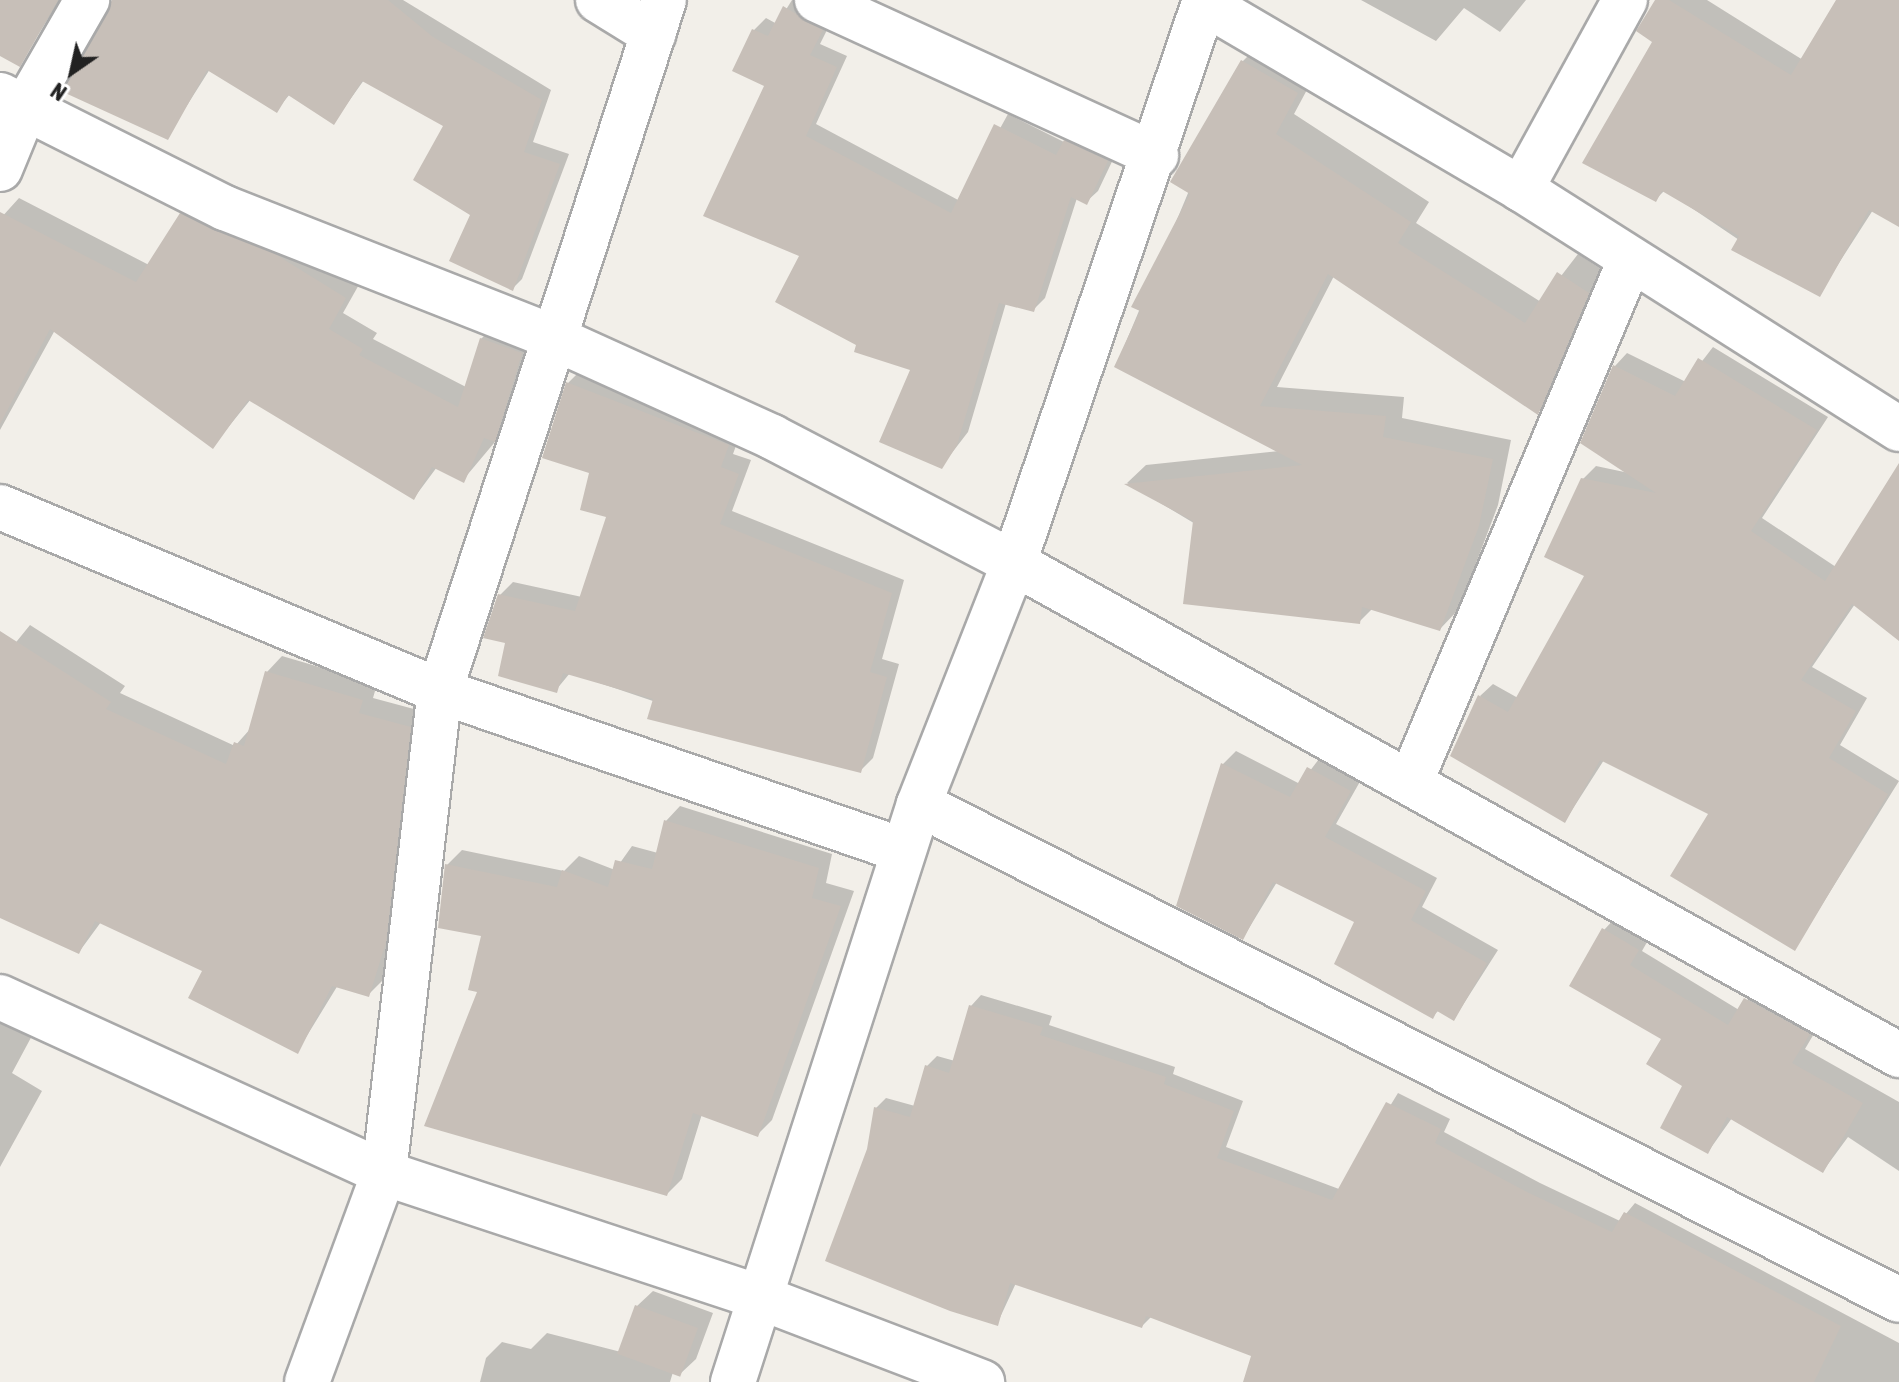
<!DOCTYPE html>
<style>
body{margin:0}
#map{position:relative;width:1899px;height:1382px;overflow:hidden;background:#f2efe9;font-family:"Asap Condensed",sans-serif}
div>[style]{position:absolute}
.shadow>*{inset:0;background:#0003}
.building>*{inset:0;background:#c7bfb8;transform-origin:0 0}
.roads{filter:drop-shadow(2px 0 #a9a9a9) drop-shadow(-2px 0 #a9a9a9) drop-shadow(0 2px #a9a9a9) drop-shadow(0 -2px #a9a9a9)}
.minor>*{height:44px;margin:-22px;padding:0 22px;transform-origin:22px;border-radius:22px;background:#fff}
span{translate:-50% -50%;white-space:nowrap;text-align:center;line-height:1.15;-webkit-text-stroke:6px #fff;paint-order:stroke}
.north{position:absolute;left:32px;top:32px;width:80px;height:80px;-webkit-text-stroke:6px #fff;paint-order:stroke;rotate:214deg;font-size:22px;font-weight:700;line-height:32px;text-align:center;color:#222}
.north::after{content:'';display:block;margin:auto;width:28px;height:36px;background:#222;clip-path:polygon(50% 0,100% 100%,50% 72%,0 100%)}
</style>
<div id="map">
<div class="shadow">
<i style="clip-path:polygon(0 0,60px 0,19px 64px,0 54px)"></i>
<i style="clip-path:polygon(117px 0,403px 0,551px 90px,533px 142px,569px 154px,522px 279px,512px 289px,472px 214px,445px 126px,364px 80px,334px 122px,290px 94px,276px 111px,210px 69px,167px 137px)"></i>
<i style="clip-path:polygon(792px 0,833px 18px,820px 44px,847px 56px,816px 124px,960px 201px,1008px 114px,1064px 142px,1077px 130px,1118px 149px,1098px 191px,1086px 202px,1077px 198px,1045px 298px,1033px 310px,1006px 303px,968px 432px,941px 467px,913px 369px,859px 344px,802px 256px,767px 85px,735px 70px,754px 30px,766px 18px,777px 24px)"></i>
<i style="clip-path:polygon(1361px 0,1526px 0,1500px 32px,1464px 8px,1436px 41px)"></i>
<i style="clip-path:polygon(1657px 0,1707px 0,1803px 60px,1839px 0,1899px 0,1899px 225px,1873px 210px,1819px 294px,1665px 190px,1655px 200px)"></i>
<i style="clip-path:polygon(1262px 42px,1316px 73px,1294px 114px,1429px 202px,1416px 223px,1541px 302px,1578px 254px,1607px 273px,1557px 394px,1537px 413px,1334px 276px,1277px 387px,1404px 397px,1402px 418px,1511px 440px,1498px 505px,1459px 609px,1440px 629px,1373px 608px,1359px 622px,1127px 483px,1146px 465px,1279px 451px,1116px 366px,1243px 61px)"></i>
<i style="clip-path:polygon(19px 198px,149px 265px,197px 199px,361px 281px,343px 313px,377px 333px,373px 339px,466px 387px,481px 339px,497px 323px,536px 337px,510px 424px,463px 480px,437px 467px,414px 498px,251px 399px,213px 446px,55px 330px,0 430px,0 219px)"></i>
<i style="clip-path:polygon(1713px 347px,1828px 417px,1762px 518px,1836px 567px,1899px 472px,1899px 639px,1855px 604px,1812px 667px,1867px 698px,1840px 745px,1899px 781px,1795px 948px,1711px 813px,1604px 760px,1565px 821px,1480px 696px,1493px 684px,1518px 698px,1586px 575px,1583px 479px,1596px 466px,1629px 473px,1583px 442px,1615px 366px,1627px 353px,1686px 382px)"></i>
<i style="clip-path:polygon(581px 370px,741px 432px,733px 454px,751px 460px,732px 511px,904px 580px,882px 659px,899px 664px,873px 758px,860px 771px,570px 673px,556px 690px,508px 641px,500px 595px,513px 582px,582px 597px,609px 516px,568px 383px)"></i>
<i style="clip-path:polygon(30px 625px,125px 686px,120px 693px,235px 746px,251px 728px,267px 672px,282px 656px,377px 684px,373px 698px,425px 712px,400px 925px,384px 979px,368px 995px,338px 985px,297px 1052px,205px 970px,101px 922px,79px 952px,0 915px,0 662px)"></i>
<i style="clip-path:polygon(1236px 751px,1300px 784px,1322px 755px,1362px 778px,1336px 824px,1437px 878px,1422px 907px,1498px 950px,1454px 1019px,1439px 1010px,1432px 1017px,1357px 922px,1277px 882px,1243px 938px,1179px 905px,1223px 764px)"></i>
<i style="clip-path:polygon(680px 806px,832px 854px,826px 883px,854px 891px,772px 1120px,757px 1135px,702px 1114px,682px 1179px,667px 1194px,480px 991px,483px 935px,447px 865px,462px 850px,564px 871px,579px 856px,615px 870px,632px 846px,658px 853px,666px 821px)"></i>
<i style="clip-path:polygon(1617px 916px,1651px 935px,1642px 951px,1739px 1010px,1760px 985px,1822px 1020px,1805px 1049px,1899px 1102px,1899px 1171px,1848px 1137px,1823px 1171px,1732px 1118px,1708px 1152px,1664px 1039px,1604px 930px)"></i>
<i style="clip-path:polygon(981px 995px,1052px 1016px,1049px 1025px,1175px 1067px,1173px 1074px,1243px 1101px,1226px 1147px,1339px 1189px,1398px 1093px,1450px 1119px,1444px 1132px,1540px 1183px,1620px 1221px,1635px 1203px,1899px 1343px,1899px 1382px,1245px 1382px,1253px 1355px,1152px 1316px,1142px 1326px,1016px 1283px,997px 1324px,869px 1150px,876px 1108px,886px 1098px,915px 1106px,927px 1066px,937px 1056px,955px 1061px,971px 1006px)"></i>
<i style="clip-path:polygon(0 1014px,34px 1032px,12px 1073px,42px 1091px,0 1167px)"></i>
<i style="clip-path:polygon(653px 1291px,713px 1313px,696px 1359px,680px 1374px,673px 1372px,670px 1382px,480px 1382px,486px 1358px,502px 1342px,531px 1349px,547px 1333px,621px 1352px,637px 1306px)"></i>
</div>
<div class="building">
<i style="clip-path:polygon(0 0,58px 0,20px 67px,0 56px)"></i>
<i style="clip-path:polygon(112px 0,388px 0,433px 37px,542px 100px,524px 152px,560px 164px,513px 291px,449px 261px,470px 215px,413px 180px,443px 126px,362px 81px,334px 125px,288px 95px,277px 113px,207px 70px,168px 140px,63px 92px)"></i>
<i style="clip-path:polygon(1655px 0,1669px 0,1791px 75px,1836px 0,1899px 0,1899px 227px,1869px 210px,1820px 297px,1731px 250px,1739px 236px,1662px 191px,1656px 202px,1582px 163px,1652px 42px,1636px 31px)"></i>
<i style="clip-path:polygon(783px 6px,823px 30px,810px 55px,837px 67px,806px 136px,951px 213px,994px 124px,1056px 155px,1064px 140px,1108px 161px,1087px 205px,1071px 197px,1034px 312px,999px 303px,957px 445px,942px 469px,879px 442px,910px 370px,854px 352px,856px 345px,775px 302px,799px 256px,703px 216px,764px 86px,732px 71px,752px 29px,768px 36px)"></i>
<i style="clip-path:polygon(1241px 60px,1298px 93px,1276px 134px,1411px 222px,1398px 243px,1525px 323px,1557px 272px,1589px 293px,1538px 415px,1328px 274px,1260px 406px,1386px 416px,1383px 437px,1493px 459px,1479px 526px,1440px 631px,1362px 607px,1360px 624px,1183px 604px,1193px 521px,1124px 484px,1302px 465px,1114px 367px,1140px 311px,1131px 307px,1190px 194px,1170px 182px)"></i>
<i style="clip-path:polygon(0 212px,136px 282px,180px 213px,275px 254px,346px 298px,329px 329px,363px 349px,359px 355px,458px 407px,480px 338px,522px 353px,495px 442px,484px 438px,464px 483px,432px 467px,414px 500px,248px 400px,213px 449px,50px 329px,0 424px)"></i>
<i style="clip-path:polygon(1698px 358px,1817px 430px,1751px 531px,1825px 581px,1899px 463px,1899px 641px,1852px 604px,1801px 680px,1856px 711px,1829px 758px,1888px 794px,1795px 951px,1670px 876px,1708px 814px,1600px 760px,1565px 823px,1450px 756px,1478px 695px,1508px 712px,1584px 576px,1544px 557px,1581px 478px,1656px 493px,1580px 443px,1613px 365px,1675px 396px)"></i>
<i style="clip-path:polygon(566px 382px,729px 445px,721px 467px,739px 474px,720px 524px,892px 593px,870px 672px,887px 677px,861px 773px,647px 719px,653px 699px,563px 673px,557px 693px,498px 676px,505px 643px,483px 638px,498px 594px,575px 611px,606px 517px,580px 510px,589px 473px,542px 458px)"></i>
<i style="clip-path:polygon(0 631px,111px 702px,106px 709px,226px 764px,234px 742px,244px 746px,265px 671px,363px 700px,359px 713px,411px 727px,386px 942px,369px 997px,332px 986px,298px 1054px,188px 998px,202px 971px,95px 921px,79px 954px,0 918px)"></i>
<i style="clip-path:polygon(1221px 763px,1290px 797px,1307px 767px,1351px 791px,1325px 837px,1426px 891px,1411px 920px,1487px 963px,1454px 1021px,1437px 1011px,1433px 1019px,1334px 964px,1354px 922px,1273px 882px,1243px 940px,1176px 906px)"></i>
<i style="clip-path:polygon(664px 820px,819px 868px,812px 898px,841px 906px,758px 1137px,693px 1113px,667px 1196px,424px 1126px,477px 992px,468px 990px,481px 936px,438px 928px,445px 864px,557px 887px,562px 870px,608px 887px,615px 860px,652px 869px)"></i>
<i style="clip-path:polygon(1602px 928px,1639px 950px,1630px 965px,1728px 1025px,1744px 998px,1810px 1034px,1792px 1063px,1863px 1103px,1823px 1173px,1727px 1117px,1708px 1154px,1660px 1128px,1682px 1086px,1646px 1064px,1661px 1039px,1569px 986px)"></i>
<i style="clip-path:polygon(969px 1005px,1043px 1027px,1040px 1035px,1166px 1077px,1164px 1084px,1234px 1111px,1217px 1158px,1332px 1200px,1386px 1102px,1441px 1129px,1435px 1143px,1529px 1193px,1612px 1232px,1624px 1212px,1841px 1326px,1814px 1382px,1243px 1382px,1251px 1356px,1146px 1316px,1142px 1328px,1010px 1283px,998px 1326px,950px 1311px,825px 1261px,867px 1149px,874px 1107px,910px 1117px,925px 1065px,949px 1073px)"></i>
<i style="left:635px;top:1305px;width:67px;height:52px;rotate:20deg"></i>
</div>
<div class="roads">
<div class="minor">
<i style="left:598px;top:0;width:65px;rotate:31.7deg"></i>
<i style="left:817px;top:0;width:373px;rotate:24.6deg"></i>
<i style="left:1204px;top:3px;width:368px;rotate:30.4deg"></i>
<i style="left:1521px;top:189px;width:448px;rotate:32.4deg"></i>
<i style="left:0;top:95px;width:252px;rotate:26.7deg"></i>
<i style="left:225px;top:208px;width:352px;rotate:21.5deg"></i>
<i style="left:552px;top:337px;width:242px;rotate:24.4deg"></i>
<i style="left:772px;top:437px;width:273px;rotate:27.5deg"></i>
<i style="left:1014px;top:563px;width:1013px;rotate:29.07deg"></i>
<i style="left:0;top:169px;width:66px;rotate:-67.7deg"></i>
<i style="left:25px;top:108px;width:125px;rotate:-60.1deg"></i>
<i style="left:1521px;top:189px;width:216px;rotate:-61.2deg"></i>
<i style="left:0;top:507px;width:477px;rotate:22.7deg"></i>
<i style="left:440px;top:691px;width:490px;rotate:19deg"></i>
<i style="left:1411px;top:781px;width:565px;rotate:-67.2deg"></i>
<i style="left:919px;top:804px;width:1098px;rotate:26.84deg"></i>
<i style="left:0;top:997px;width:422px;rotate:24.6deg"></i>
<i style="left:384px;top:1173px;width:395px;rotate:18.3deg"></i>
<i style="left:759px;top:1297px;width:239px;rotate:20.9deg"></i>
<i style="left:307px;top:1382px;width:223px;rotate:-69.8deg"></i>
<i style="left:384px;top:1173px;width:485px;rotate:-83.4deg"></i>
<i style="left:440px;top:691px;width:726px;rotate:-72.04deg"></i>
<i style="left:733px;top:1382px;width:607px;rotate:-72.16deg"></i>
<i style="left:919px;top:804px;width:259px;rotate:-68.5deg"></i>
<i style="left:1014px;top:563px;width:595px;rotate:-71.26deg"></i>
</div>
</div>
<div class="north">N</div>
</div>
